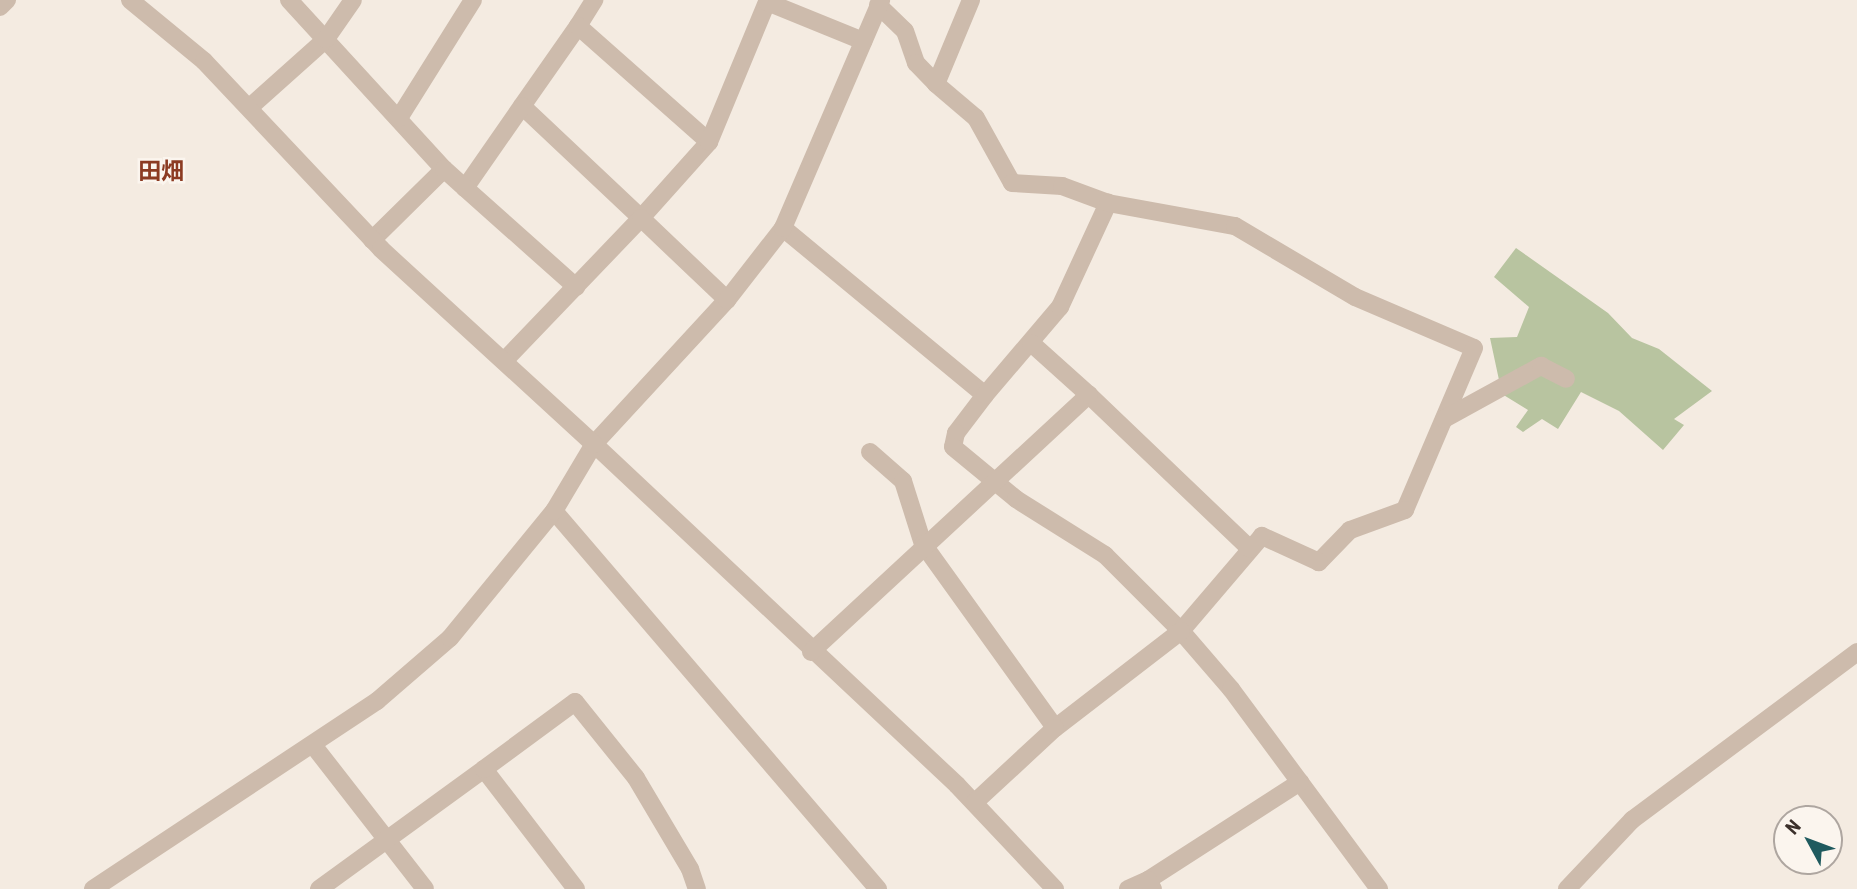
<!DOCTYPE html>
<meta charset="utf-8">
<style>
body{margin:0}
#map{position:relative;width:1857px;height:889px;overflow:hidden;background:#f4ebe1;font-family:"Roboto Condensed","Noto Sans JP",sans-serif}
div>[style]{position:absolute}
.green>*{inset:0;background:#b8c4a0}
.minor>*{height:18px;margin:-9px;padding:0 9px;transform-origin:9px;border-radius:9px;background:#cdbbac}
.tertiary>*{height:18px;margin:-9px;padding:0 9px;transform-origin:9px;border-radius:9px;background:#cdbbac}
span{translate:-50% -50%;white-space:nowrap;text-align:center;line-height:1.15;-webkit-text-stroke:5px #fbf5ee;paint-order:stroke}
.neighbourhood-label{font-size:23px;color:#8c3b22;font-weight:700}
.north{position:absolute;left:1773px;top:805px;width:70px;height:70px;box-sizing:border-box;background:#fbf5ee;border:2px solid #aea6a0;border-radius:50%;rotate:311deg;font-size:19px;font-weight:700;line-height:28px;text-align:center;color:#3b302b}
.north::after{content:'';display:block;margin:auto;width:24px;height:32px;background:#1f5a5e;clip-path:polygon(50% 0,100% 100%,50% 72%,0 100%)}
</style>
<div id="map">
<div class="green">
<i style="clip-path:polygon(1516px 248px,1608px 313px,1632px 338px,1659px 349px,1712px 391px,1674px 419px,1684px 425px,1663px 450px,1619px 411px,1581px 392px,1558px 429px,1542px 419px,1523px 432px,1516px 427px,1528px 410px,1502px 394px,1490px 338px,1517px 337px,1529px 307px,1494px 277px)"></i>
</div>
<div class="minor">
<i style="left:289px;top:0;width:229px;rotate:47.5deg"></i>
<i style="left:971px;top:0;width:91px;rotate:112.6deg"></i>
<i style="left:936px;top:84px;width:52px;rotate:40.4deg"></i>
<i style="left:976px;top:118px;width:74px;rotate:61deg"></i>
<i style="left:1012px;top:183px;width:50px;rotate:3.4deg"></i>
<i style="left:1062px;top:186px;width:49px;rotate:20.3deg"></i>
<i style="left:878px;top:5px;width:37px;rotate:44deg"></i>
<i style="left:905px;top:31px;width:34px;rotate:71deg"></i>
<i style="left:916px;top:63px;width:29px;rotate:46deg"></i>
<i style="left:0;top:7px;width:10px;rotate:-45deg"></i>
<i style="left:578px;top:26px;width:31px;rotate:-58deg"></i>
<i style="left:522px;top:106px;width:98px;rotate:-55deg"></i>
<i style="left:578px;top:26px;width:175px;rotate:41.5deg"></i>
<i style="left:709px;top:142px;width:102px;rotate:131.8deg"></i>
<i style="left:641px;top:218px;width:163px;rotate:-136.7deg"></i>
<i style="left:522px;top:106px;width:100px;rotate:124.8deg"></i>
<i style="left:465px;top:188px;width:149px;rotate:41.7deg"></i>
<i style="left:250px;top:107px;width:102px;rotate:-41.8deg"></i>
<i style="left:326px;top:39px;width:47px;rotate:-55.3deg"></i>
<i style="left:399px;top:118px;width:139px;rotate:-57.9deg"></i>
<i style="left:709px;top:142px;width:152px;rotate:-67.5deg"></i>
<i style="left:767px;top:2px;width:104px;rotate:22.1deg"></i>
<i style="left:783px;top:228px;width:262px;rotate:39.6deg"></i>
<i style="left:985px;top:395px;width:48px;rotate:127.3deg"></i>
<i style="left:956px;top:433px;width:14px;rotate:102deg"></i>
<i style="left:953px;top:447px;width:82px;rotate:39.5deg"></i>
<i style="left:1016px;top:499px;width:105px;rotate:32.2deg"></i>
<i style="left:1105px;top:555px;width:107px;rotate:45deg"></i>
<i style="left:1181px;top:631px;width:77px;rotate:49.2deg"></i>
<i style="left:1231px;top:689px;width:249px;rotate:53.5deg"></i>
<i style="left:372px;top:240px;width:101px;rotate:-44.6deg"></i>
<i style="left:444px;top:169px;width:28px;rotate:42deg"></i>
<i style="left:504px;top:361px;width:198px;rotate:-46.2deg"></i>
<i style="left:641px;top:218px;width:119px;rotate:43.6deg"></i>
<i style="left:985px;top:395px;width:116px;rotate:-49.6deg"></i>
<i style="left:1060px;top:307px;width:115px;rotate:-65.2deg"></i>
<i style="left:1108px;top:203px;width:129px;rotate:10.3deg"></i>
<i style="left:1235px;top:226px;width:139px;rotate:30.6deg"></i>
<i style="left:1355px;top:297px;width:129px;rotate:23.2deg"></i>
<i style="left:1474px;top:348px;width:176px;rotate:113.1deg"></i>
<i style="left:1405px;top:510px;width:59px;rotate:160deg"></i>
<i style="left:1350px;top:530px;width:45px;rotate:134.1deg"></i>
<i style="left:1319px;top:562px;width:63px;rotate:-155.5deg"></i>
<i style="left:1262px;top:536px;width:125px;rotate:130.5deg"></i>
<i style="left:1181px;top:631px;width:159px;rotate:142.4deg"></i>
<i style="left:1089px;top:395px;width:223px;rotate:43.7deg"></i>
<i style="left:1444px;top:419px;width:111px;rotate:-28.7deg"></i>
<i style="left:1541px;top:366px;width:28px;rotate:27deg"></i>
<i style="left:594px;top:444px;width:498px;rotate:43.2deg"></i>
<i style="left:957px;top:785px;width:143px;rotate:46.7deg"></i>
<i style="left:870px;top:452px;width:44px;rotate:41.3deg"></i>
<i style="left:903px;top:481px;width:66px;rotate:72.4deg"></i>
<i style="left:923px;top:544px;width:226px;rotate:54.3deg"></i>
<i style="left:1055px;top:728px;width:110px;rotate:137.2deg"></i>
<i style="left:554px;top:511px;width:498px;rotate:49.4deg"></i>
<i style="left:811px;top:652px;width:379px;rotate:-42.8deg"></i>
<i style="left:1089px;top:395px;width:78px;rotate:-138.1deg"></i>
<i style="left:313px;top:745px;width:182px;rotate:52.1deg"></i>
<i style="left:1148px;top:880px;width:181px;rotate:-32.8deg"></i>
<i style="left:93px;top:889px;width:341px;rotate:-33.5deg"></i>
<i style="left:377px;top:701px;width:96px;rotate:-40.8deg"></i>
<i style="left:450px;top:638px;width:164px;rotate:-50.7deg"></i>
<i style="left:554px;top:511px;width:78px;rotate:-59.2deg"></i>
<i style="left:594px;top:444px;width:196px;rotate:-47.3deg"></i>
<i style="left:727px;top:300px;width:91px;rotate:-52.1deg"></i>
<i style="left:783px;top:228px;width:248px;rotate:-66.7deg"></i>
<i style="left:319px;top:889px;width:204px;rotate:-36deg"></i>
<i style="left:576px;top:889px;width:151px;rotate:-127.5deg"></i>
<i style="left:484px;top:769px;width:113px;rotate:-36.4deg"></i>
<i style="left:575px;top:702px;width:97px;rotate:51.2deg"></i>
<i style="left:636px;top:778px;width:106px;rotate:59.3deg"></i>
<i style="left:690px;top:869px;width:21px;rotate:71deg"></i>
<i style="left:1128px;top:889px;width:22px;rotate:-24deg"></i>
<i style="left:1148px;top:880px;width:10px;rotate:61deg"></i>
<i style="left:1567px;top:889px;width:95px;rotate:-46.7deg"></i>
<i style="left:1632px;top:820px;width:281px;rotate:-36.7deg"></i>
</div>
<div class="tertiary">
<i style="left:130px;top:0;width:96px;rotate:39.5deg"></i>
<i style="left:204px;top:61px;width:258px;rotate:46.7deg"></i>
<i style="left:381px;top:249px;width:289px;rotate:42.5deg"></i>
</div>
<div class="neighbourhood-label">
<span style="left:161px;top:172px">田畑</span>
</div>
<div class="north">N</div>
</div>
